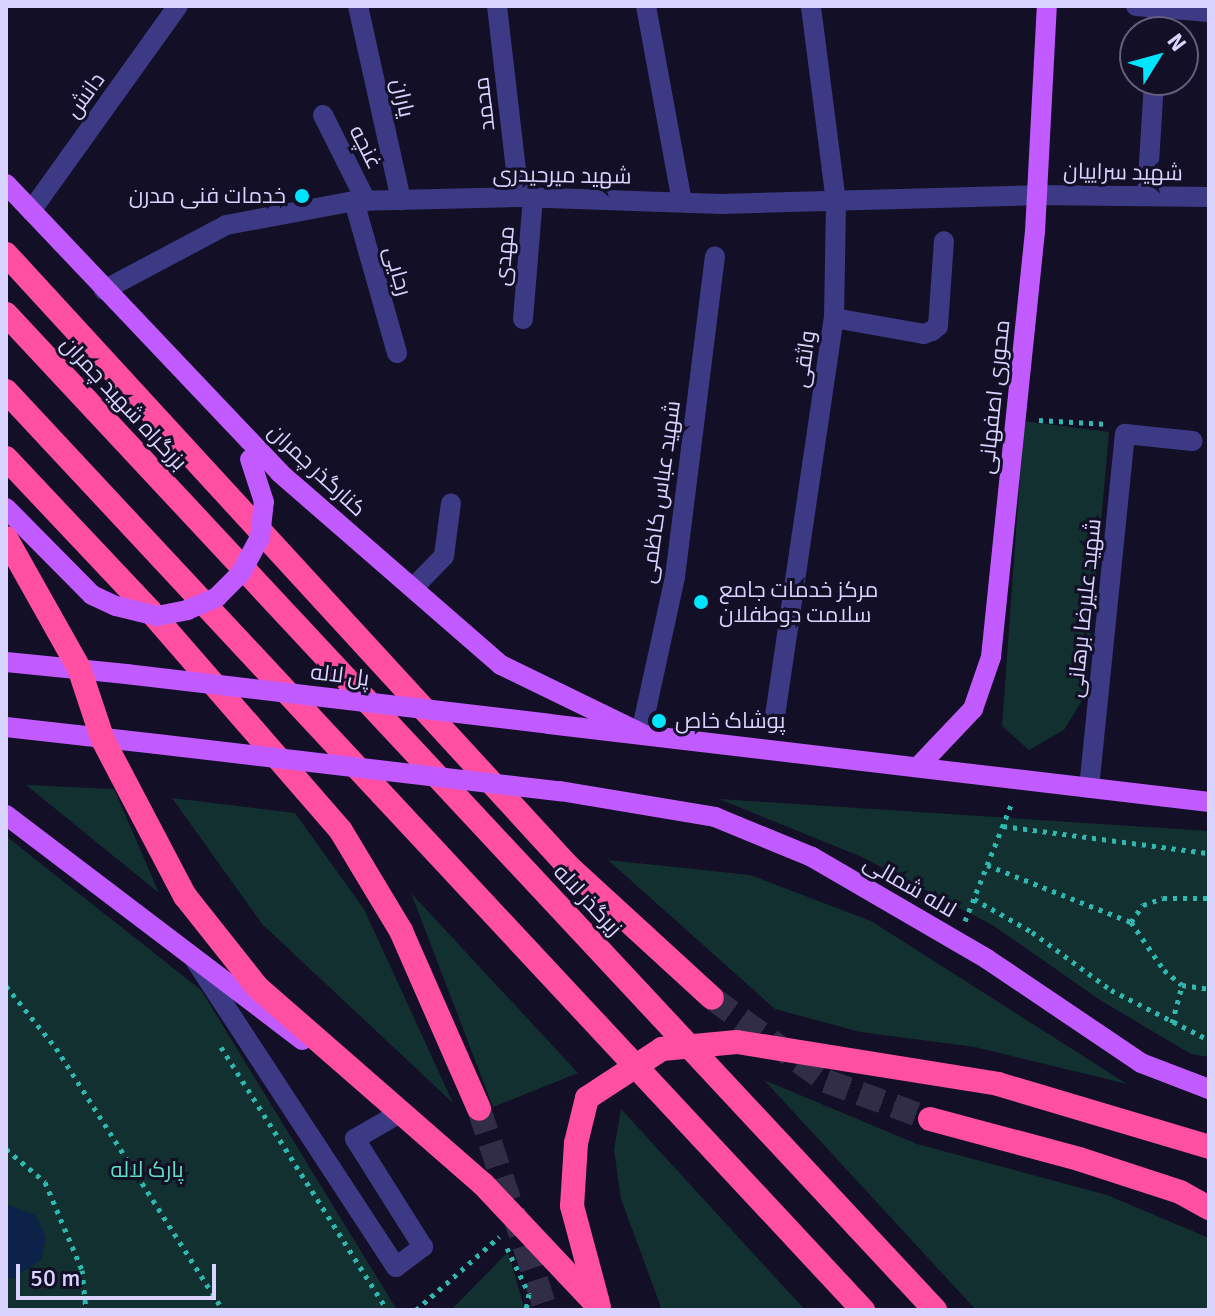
<!DOCTYPE html>
<meta charset="utf-8">
<style>
body{margin:0}
#map{position:relative;width:1215px;height:1316px;overflow:hidden;background:#130f26;font-family:Signika,Cairo,sans-serif}
div>[style]{position:absolute}
.green>*{inset:0;background:#12302f}
.water>*{inset:0;background:#0c2248}
.highway-tunnel>*{height:24px;margin-top:-12px;transform-origin:0;background:repeating-linear-gradient(90deg,#312d47 0 24px,transparent 0 36px)}
.path>*{height:5px;margin-top:-2.5px;transform-origin:0;background:repeating-linear-gradient(90deg,#2fb8b0 0 4px,transparent 0 10px)}
.minor>*{height:20px;margin:-10px;padding:0 10px;transform-origin:10px;border-radius:10px;background:#3d3a85}
.major>*{height:20px;margin:-10px;padding:0 10px;transform-origin:10px;border-radius:10px;background:#c25bff}
.highway>*{height:24px;margin:-12px;padding:0 12px;transform-origin:12px;border-radius:12px;background:#ff4fa3}
.major-bridge>*{height:20px;margin:-10px;padding:0 10px;transform-origin:10px;border-radius:10px;background:#c25bff}
.highway-bridge>*{height:24px;margin:-12px;padding:0 12px;transform-origin:12px;border-radius:12px;background:#ff4fa3}
.dots>*{width:22px;height:22px;translate:-50% -50%;box-sizing:border-box;border:4px solid #130f26;border-radius:50%}
span{translate:-50% -50%;white-space:nowrap;text-align:center;line-height:1.15;-webkit-text-stroke:6px #130f26;paint-order:stroke}
.street-label{font-size:22px;color:#d9d4ff}
.poi-label{font-size:22px;color:#d9d4ff}
.right{translate:-100% -50%;text-align:right}
.left{translate:0 -50%;text-align:left}
.park-label{font-size:22px;color:#5fe0c0}
.frame{position:absolute;inset:0;border:8px solid #d9d4ff;pointer-events:none}
.north{position:absolute;left:1119px;top:16px;width:80px;height:80px;box-sizing:border-box;background:#130f26;border:2px solid #625e7d;border-radius:50%;rotate:53deg;font-size:22px;font-weight:700;line-height:32px;text-align:center;color:#d9d4ff}
.north::after{content:'';display:block;margin:auto;width:28px;height:36px;background:#00e5ff;clip-path:polygon(50% 0,100% 100%,50% 72%,0 100%)}
.scale{position:absolute;left:16px;top:1264px;width:200px;height:36px;box-sizing:border-box;border:4px solid #d9d4ff;border-top:0;padding-left:10px;font-size:24px;line-height:28px;white-space:nowrap;color:#d9d4ff;-webkit-text-stroke:6px #130f26;paint-order:stroke}
</style>
<div id="map">
<div class="green">
<i style="clip-path:polygon(1024px 421px,1109px 432px,1086px 694px,1064px 730px,1029px 750px,1002px 726px)"></i>
<i style="clip-path:polygon(26px 785px,114px 789px,159px 893px)"></i>
<i style="clip-path:polygon(172px 798px,295px 813px,364px 909px,453px 1103px,262px 924px)"></i>
<i style="clip-path:polygon(719px 799px,1209px 831px,1209px 1057px,1191px 1054px,1100px 1000px,994px 926px,862px 857px)"></i>
<i style="clip-path:polygon(6px 836px,201px 990px,397px 1310px,6px 1310px)"></i>
<i style="clip-path:polygon(608px 860px,750px 875px,871px 921px,1127px 1084px,975px 1047px,860px 1032px,775px 1009px)"></i>
<i style="clip-path:polygon(411px 893px,578px 1073px,493px 1107px)"></i>
<i style="clip-path:polygon(764px 1080px,917px 1144px,1107px 1195px,1209px 1238px,1209px 1310px,976px 1310px)"></i>
<i style="clip-path:polygon(621px 1109px,805px 1310px,662px 1310px,621px 1199px,614px 1150px)"></i>
<i style="clip-path:polygon(508px 1252px,525px 1310px,451px 1310px)"></i>
</div>
<div class="water">
<i style="clip-path:polygon(6px 1204px,35px 1215px,46px 1237px,41px 1260px,12px 1279px,6px 1278px)"></i>
</div>
<div class="highway-tunnel">
<i style="left:712px;top:998px;width:141px;rotate:36.1deg"></i>
<i style="left:826px;top:1081px;width:111px;rotate:20.1deg"></i>
<i style="left:479px;top:1109px;width:212px;rotate:71.6deg"></i>
</div>
<div class="path">
<i style="left:1039px;top:420px;width:69px;rotate:3.3deg"></i>
<i style="left:1003px;top:826px;width:208px;rotate:7.5deg"></i>
<i style="left:987px;top:865px;width:155px;rotate:21.6deg"></i>
<i style="left:1131px;top:922px;width:58px;rotate:55.5deg"></i>
<i style="left:1164px;top:970px;width:23px;rotate:40deg"></i>
<i style="left:1182px;top:985px;width:27px;rotate:8deg"></i>
<i style="left:974px;top:899px;width:67px;rotate:29.6deg"></i>
<i style="left:1032px;top:932px;width:98px;rotate:36.3deg"></i>
<i style="left:1111px;top:990px;width:110px;rotate:27deg"></i>
<i style="left:965px;top:921px;width:130px;rotate:-68.4deg"></i>
<i style="left:1131px;top:922px;width:21px;rotate:-55deg"></i>
<i style="left:1143px;top:905px;width:21px;rotate:-19deg"></i>
<i style="left:1163px;top:898px;width:46px"></i>
<i style="left:6px;top:986px;width:80px;rotate:51.1deg"></i>
<i style="left:56px;top:1048px;width:311px;rotate:57.5deg"></i>
<i style="left:1172px;top:1023px;width:38px;rotate:-75deg"></i>
<i style="left:221px;top:1047px;width:311px;rotate:57.7deg"></i>
<i style="left:6px;top:1149px;width:51px;rotate:40.2deg"></i>
<i style="left:45px;top:1182px;width:95px;rotate:67.2deg"></i>
<i style="left:82px;top:1270px;width:40px;rotate:84.3deg"></i>
<i style="left:507px;top:1248px;width:51px;rotate:64.4deg"></i>
<i style="left:529px;top:1294px;width:16px;rotate:101deg"></i>
<i style="left:416px;top:1310px;width:111px;rotate:-41.3deg"></i>
</div>
<div class="minor">
<i style="left:358px;top:6px;width:199px;rotate:77.5deg"></i>
<i style="left:497px;top:6px;width:192px;rotate:83.4deg"></i>
<i style="left:646px;top:6px;width:199px;rotate:79.6deg"></i>
<i style="left:1136px;top:6px;width:73px;rotate:4.7deg"></i>
<i style="left:1157px;top:32px;width:24px;rotate:-88deg"></i>
<i style="left:323px;top:115px;width:96px;rotate:63.4deg"></i>
<i style="left:1147px;top:196px;width:116px;rotate:-86.5deg"></i>
<i style="left:354px;top:201px;width:158px;rotate:74.2deg"></i>
<i style="left:31px;top:211px;width:252px;rotate:-54.4deg"></i>
<i style="left:104px;top:290px;width:138px;rotate:-28deg"></i>
<i style="left:226px;top:225px;width:130px;rotate:-10.6deg"></i>
<i style="left:354px;top:201px;width:165px;rotate:-1.4deg"></i>
<i style="left:519px;top:197px;width:202px;rotate:2deg"></i>
<i style="left:721px;top:204px;width:316px;rotate:-1.6deg"></i>
<i style="left:1037px;top:195px;width:172px;rotate:0.7deg"></i>
<i style="left:834px;top:318px;width:91px;rotate:10.1deg"></i>
<i style="left:924px;top:334px;width:9px;rotate:-21deg"></i>
<i style="left:932px;top:331px;width:8px;rotate:-40deg"></i>
<i style="left:938px;top:326px;width:85px;rotate:-86deg"></i>
<i style="left:523px;top:319px;width:122px;rotate:-85.3deg"></i>
<i style="left:413px;top:588px;width:45px;rotate:-45.9deg"></i>
<i style="left:444px;top:556px;width:53px;rotate:-82.5deg"></i>
<i style="left:775px;top:716px;width:402px;rotate:-81.6deg"></i>
<i style="left:834px;top:318px;width:116px;rotate:-89deg"></i>
<i style="left:836px;top:202px;width:198px;rotate:-97.3deg"></i>
<i style="left:641px;top:733px;width:160px;rotate:-77.7deg"></i>
<i style="left:675px;top:577px;width:323px;rotate:-82.9deg"></i>
<i style="left:1089px;top:788px;width:356px;rotate:-84.2deg"></i>
<i style="left:1125px;top:434px;width:68px;rotate:5.9deg"></i>
<i style="left:195px;top:960px;width:367px;rotate:56.8deg"></i>
<i style="left:396px;top:1267px;width:34px;rotate:-37deg"></i>
<i style="left:423px;top:1247px;width:128px;rotate:-122.2deg"></i>
<i style="left:355px;top:1139px;width:50px;rotate:-30.2deg"></i>
</div>
<div class="major">
<i style="left:6px;top:184px;width:398px;rotate:46.5deg"></i>
<i style="left:280px;top:473px;width:293px;rotate:41deg"></i>
<i style="left:501px;top:665px;width:156px;rotate:25.9deg"></i>
<i style="left:6px;top:508px;width:122px;rotate:45.3deg"></i>
<i style="left:92px;top:595px;width:26px;rotate:25deg"></i>
<i style="left:6px;top:662px;width:121px;rotate:5.7deg"></i>
<i style="left:549px;top:724px;width:665px;rotate:6.74deg"></i>
<i style="left:6px;top:727px;width:152px;rotate:6.4deg"></i>
<i style="left:918px;top:767px;width:80px;rotate:-46.5deg"></i>
<i style="left:973px;top:709px;width:55px;rotate:-70.9deg"></i>
<i style="left:991px;top:657px;width:427px;rotate:-84.1deg"></i>
<i style="left:1035px;top:232px;width:226px;rotate:-87deg"></i>
<i style="left:560px;top:791px;width:157px;rotate:9.5deg"></i>
<i style="left:715px;top:817px;width:105px;rotate:22.4deg"></i>
<i style="left:812px;top:857px;width:203px;rotate:30.2deg"></i>
<i style="left:987px;top:959px;width:186px;rotate:34deg"></i>
<i style="left:1141px;top:1063px;width:73px;rotate:20.9deg"></i>
<i style="left:6px;top:815px;width:372px;rotate:37.2deg"></i>
</div>
<div class="highway">
<i style="left:6px;top:254px;width:831px;rotate:47.44deg"></i>
<i style="left:568px;top:866px;width:195px;rotate:42.5deg"></i>
<i style="left:6px;top:314px;width:1362px;rotate:46.99deg"></i>
<i style="left:6px;top:391px;width:1257px;rotate:47deg"></i>
<i style="left:6px;top:458px;width:210px;rotate:46.7deg"></i>
<i style="left:150px;top:611px;width:291px;rotate:49deg"></i>
<i style="left:341px;top:831px;width:117px;rotate:59deg"></i>
<i style="left:401px;top:931px;width:194px;rotate:66.3deg"></i>
<i style="left:6px;top:538px;width:149px;rotate:60.7deg"></i>
<i style="left:79px;top:668px;width:76px;rotate:71.6deg"></i>
<i style="left:103px;top:740px;width:176px;rotate:62.3deg"></i>
<i style="left:185px;top:896px;width:116px;rotate:51.6deg"></i>
<i style="left:257px;top:987px;width:300px;rotate:41.1deg"></i>
<i style="left:483px;top:1184px;width:169px;rotate:46.7deg"></i>
<i style="left:737px;top:1042px;width:264px;rotate:9.1deg"></i>
<i style="left:998px;top:1084px;width:220px;rotate:16.6deg"></i>
<i style="left:587px;top:1098px;width:46px;rotate:103.7deg"></i>
<i style="left:576px;top:1143px;width:63px;rotate:93.6deg"></i>
<i style="left:572px;top:1206px;width:100px;rotate:75deg"></i>
<i style="left:930px;top:1119px;width:154px;rotate:15deg"></i>
<i style="left:1079px;top:1159px;width:106px;rotate:18.1deg"></i>
<i style="left:1180px;top:1192px;width:33px;rotate:29deg"></i>
</div>
<div class="major-bridge">
<i style="left:116px;top:606px;width:42px;rotate:13.7deg"></i>
<i style="left:157px;top:616px;width:31px;rotate:-11deg"></i>
<i style="left:187px;top:610px;width:33px;rotate:-23deg"></i>
<i style="left:217px;top:597px;width:34px;rotate:-45deg"></i>
<i style="left:241px;top:573px;width:40px;rotate:-62deg"></i>
<i style="left:260px;top:538px;width:36px;rotate:-84deg"></i>
<i style="left:264px;top:502px;width:45px;rotate:-108deg"></i>
<i style="left:126px;top:674px;width:426px;rotate:6.7deg"></i>
<i style="left:157px;top:744px;width:406px;rotate:6.7deg"></i>
</div>
<div class="highway-bridge">
<i style="left:587px;top:1098px;width:90px;rotate:-33.2deg"></i>
<i style="left:662px;top:1049px;width:75px;rotate:-5.3deg"></i>
</div>
<div class="dots">
<i style="left:302px;top:196px;background:#00e5ff"></i>
<i style="left:701px;top:602px;background:#00e5ff"></i>
<i style="left:659px;top:721px;background:#00e5ff"></i>
</div>
<div class="street-label">
<span style="left:85px;top:95px;rotate:-54deg">دانش</span>
<span style="left:403px;top:98px;rotate:77deg">یاران</span>
<span style="left:484px;top:104px;rotate:-97deg">محمد</span>
<span style="left:366px;top:147px;rotate:63deg">غنچه</span>
<span style="left:1123px;top:172px;rotate:1deg">شهید سراییان</span>
<span style="left:562px;top:175px;rotate:1deg">شهید میرحیدری</span>
<span style="left:504px;top:256px;rotate:-85deg">مهدی</span>
<span style="left:398px;top:271px;rotate:74deg">رجایی</span>
<span style="left:804px;top:359px;rotate:-82deg">واثقی</span>
<span style="left:994px;top:397px;rotate:-84deg">محوری اصفهانی</span>
<span style="left:124px;top:403px;rotate:47deg">بزرگراه شهید چمران</span>
<span style="left:317px;top:470px;rotate:43deg">کنارگذر چمران</span>
<span style="left:660px;top:492px;rotate:-82deg">شهید عباس کاظمی</span>
<span style="left:1084px;top:608px;rotate:-84deg">شهید علیرضا برهانی</span>
<span style="left:340px;top:675px;rotate:7deg">پل لاله</span>
<span style="left:910px;top:886px;rotate:30deg">لاله شمالی</span>
<span style="left:588px;top:900px;rotate:47deg">زیرگذر لاله</span>
</div>
<div class="poi-label">
<span class="right" style="left:286px;top:196px">خدمات فنی مدرن</span>
<span class="left" style="left:719px;top:602px">مرکز خدمات جامع<br>سلامت دوطفلان</span>
<span class="left" style="left:675px;top:721px">پوشاک خاص</span>
</div>
<div class="park-label">
<span style="left:147px;top:1170px">پارک لاله</span>
</div>
<div class="frame"></div>
<div class="north">N</div>
<div class="scale">50 m</div>
</div>
